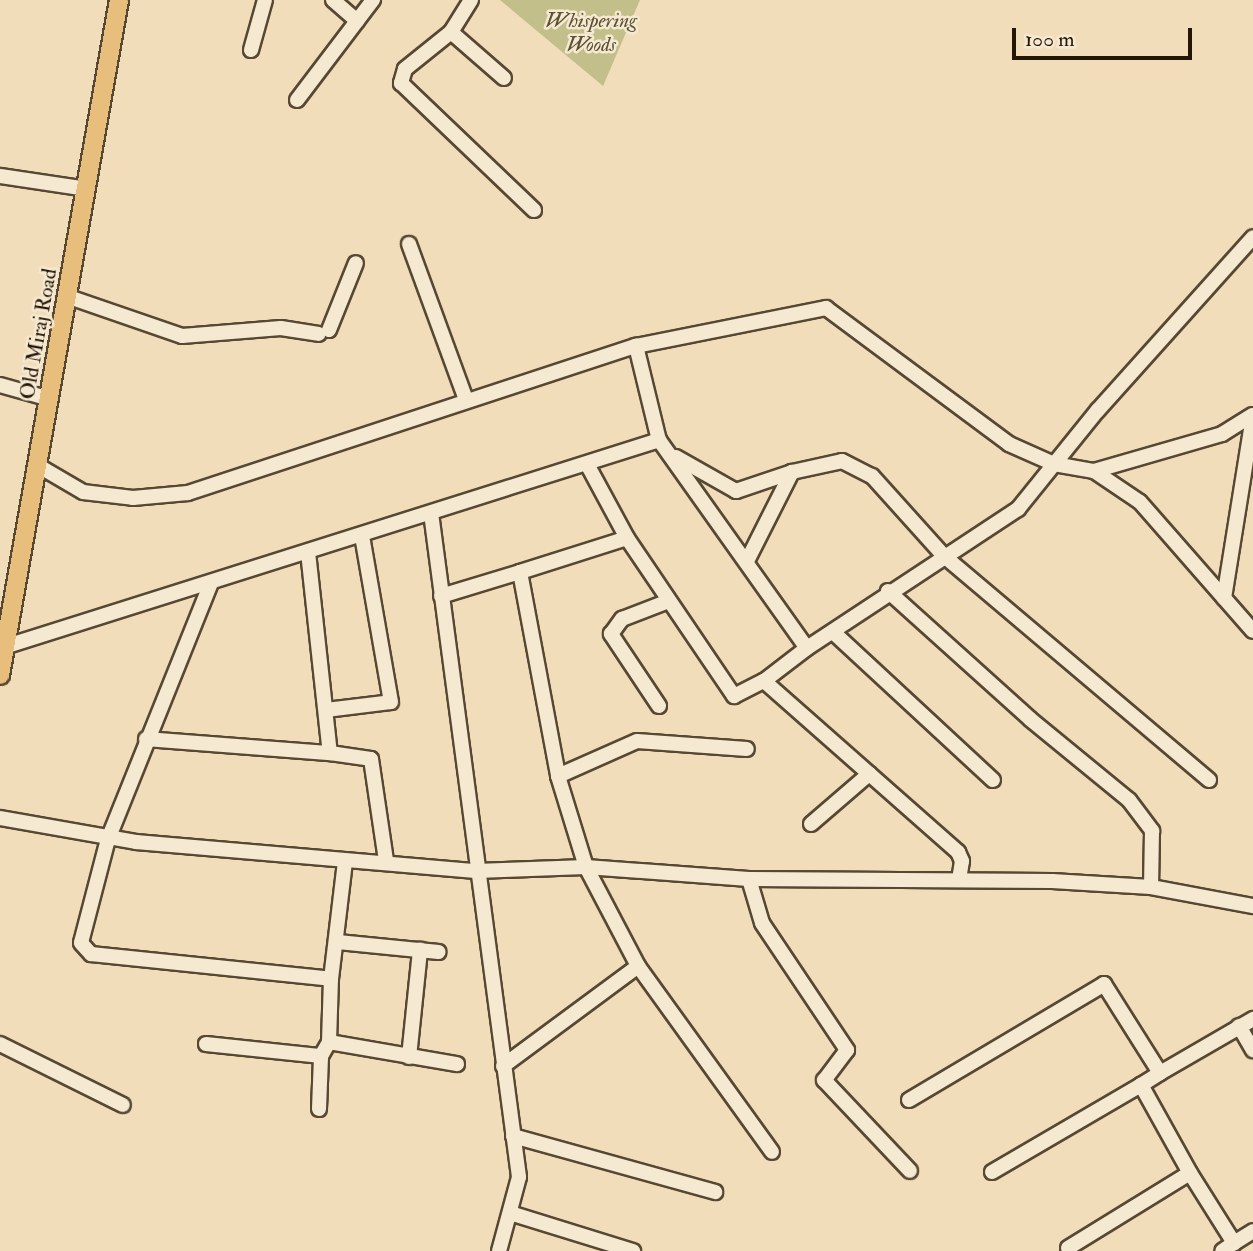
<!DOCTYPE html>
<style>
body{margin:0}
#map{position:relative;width:1253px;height:1251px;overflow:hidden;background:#f1ddba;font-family:"IM FELL Double Pica",serif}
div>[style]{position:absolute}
.green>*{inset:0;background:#c2bf8a}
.roads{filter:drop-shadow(2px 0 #574833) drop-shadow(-2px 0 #574833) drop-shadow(0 2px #574833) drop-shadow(0 -2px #574833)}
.minor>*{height:14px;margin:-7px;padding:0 7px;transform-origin:7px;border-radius:7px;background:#f6e9d2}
.major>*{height:18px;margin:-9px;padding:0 9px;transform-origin:9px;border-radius:9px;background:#e8be7d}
span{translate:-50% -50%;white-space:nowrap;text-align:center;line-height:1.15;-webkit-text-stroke:5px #f6e9d2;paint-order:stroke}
.park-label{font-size:21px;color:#5b5134;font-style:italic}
.street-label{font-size:21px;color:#241606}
.scale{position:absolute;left:1012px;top:28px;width:180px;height:32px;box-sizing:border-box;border:4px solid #241606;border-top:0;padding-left:9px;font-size:21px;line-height:24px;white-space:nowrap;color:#241606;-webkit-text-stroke:5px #f6e9d2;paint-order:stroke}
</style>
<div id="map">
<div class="green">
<i style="clip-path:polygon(500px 0,640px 0,603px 86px)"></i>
</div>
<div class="roads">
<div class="minor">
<i style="left:333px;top:0;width:32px;rotate:41deg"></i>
<i style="left:471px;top:0;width:38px;rotate:122deg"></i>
<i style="left:451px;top:32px;width:59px;rotate:141.2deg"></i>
<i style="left:405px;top:69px;width:15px;rotate:106deg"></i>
<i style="left:401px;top:83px;width:184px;rotate:43.7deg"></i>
<i style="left:451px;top:32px;width:70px;rotate:41deg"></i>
<i style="left:251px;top:50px;width:52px;rotate:-74.4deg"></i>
<i style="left:297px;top:100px;width:126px;rotate:-52.8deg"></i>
<i style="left:0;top:176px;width:88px;rotate:8.5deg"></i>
<i style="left:409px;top:244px;width:166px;rotate:69.9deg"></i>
<i style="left:69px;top:297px;width:120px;rotate:19deg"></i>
<i style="left:182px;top:336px;width:99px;rotate:-4.6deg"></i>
<i style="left:281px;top:328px;width:38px;rotate:9deg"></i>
<i style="left:329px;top:330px;width:72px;rotate:-68.1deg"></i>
<i style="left:636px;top:346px;width:97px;rotate:76.3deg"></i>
<i style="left:0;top:385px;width:52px;rotate:15.6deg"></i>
<i style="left:676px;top:457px;width:69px;rotate:29.5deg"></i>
<i style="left:736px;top:491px;width:59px;rotate:-18.7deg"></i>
<i style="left:587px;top:464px;width:84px;rotate:61.6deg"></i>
<i style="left:627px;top:538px;width:191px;rotate:55.9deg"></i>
<i style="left:734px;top:696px;width:34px;rotate:-27deg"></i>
<i style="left:764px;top:681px;width:54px;rotate:-37.5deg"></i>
<i style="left:37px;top:465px;width:53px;rotate:30.4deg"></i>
<i style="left:83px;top:492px;width:50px;rotate:6.8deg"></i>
<i style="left:133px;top:498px;width:55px;rotate:-5.2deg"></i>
<i style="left:188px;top:493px;width:472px;rotate:-18.2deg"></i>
<i style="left:636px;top:346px;width:194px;rotate:-11.3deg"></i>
<i style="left:826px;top:308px;width:228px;rotate:36.6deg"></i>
<i style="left:1009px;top:444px;width:49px;rotate:24deg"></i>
<i style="left:1054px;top:464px;width:41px;rotate:9.9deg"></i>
<i style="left:1094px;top:471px;width:55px;rotate:34deg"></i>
<i style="left:1140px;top:502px;width:171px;rotate:48.8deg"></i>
<i style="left:1094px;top:471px;width:133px;rotate:-16.1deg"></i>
<i style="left:1222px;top:434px;width:36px;rotate:-32deg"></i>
<i style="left:431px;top:513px;width:670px;rotate:82.45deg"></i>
<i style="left:519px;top:1177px;width:77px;rotate:105.1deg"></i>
<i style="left:308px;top:552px;width:202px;rotate:83.8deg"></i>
<i style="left:330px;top:753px;width:41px;rotate:8.3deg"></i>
<i style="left:371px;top:759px;width:103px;rotate:81.6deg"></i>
<i style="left:747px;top:561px;width:100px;rotate:-63.2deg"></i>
<i style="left:792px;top:472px;width:51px;rotate:-12.4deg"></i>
<i style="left:842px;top:461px;width:34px;rotate:27deg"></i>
<i style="left:872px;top:476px;width:108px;rotate:48deg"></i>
<i style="left:944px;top:556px;width:347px;rotate:40.2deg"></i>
<i style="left:520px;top:572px;width:112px;rotate:-17.6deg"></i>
<i style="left:211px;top:583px;width:276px;rotate:111.9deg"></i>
<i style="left:108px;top:839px;width:107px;rotate:104.6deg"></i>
<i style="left:81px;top:943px;width:15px;rotate:48deg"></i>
<i style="left:91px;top:954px;width:241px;rotate:5.9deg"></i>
<i style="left:888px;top:591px;width:191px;rotate:42deg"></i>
<i style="left:1030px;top:719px;width:128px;rotate:39.3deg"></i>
<i style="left:1129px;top:800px;width:39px;rotate:53deg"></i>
<i style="left:1152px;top:831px;width:56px;rotate:91deg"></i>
<i style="left:441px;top:596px;width:83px;rotate:-16.9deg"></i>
<i style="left:520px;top:572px;width:208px;rotate:79.4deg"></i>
<i style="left:558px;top:776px;width:95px;rotate:72.9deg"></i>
<i style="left:586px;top:867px;width:112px;rotate:62.3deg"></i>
<i style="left:638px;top:966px;width:229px;rotate:54.2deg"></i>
<i style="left:1224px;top:598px;width:183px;rotate:-80.9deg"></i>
<i style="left:833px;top:632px;width:218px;rotate:42.8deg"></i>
<i style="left:7px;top:646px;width:684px;rotate:-17.53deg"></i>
<i style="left:659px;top:440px;width:255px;rotate:54.6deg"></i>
<i style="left:807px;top:648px;width:253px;rotate:-33.4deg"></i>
<i style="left:1018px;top:509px;width:127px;rotate:-51.1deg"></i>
<i style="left:1098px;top:410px;width:232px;rotate:-48.1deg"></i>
<i style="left:764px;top:681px;width:259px;rotate:41.4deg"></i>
<i style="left:958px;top:852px;width:10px;rotate:66deg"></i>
<i style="left:962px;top:861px;width:18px;rotate:99deg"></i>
<i style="left:659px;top:706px;width:87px;rotate:-123.7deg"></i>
<i style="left:611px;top:634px;width:19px;rotate:-54deg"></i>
<i style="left:622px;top:619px;width:50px;rotate:-21deg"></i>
<i style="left:326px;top:710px;width:65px;rotate:-7deg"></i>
<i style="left:391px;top:702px;width:169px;rotate:-99.9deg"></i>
<i style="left:146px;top:739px;width:185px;rotate:4.4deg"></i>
<i style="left:558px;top:776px;width:86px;rotate:-23.9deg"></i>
<i style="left:637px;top:741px;width:110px;rotate:4.2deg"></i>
<i style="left:0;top:818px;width:138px;rotate:10deg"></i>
<i style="left:136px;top:842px;width:341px;rotate:4.9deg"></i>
<i style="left:476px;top:871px;width:110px;rotate:-2.1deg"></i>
<i style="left:586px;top:867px;width:163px;rotate:4.2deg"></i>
<i style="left:749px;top:879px;width:303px;rotate:0.4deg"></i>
<i style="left:1052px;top:881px;width:99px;rotate:3.5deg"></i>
<i style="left:1151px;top:887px;width:104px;rotate:10.6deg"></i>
<i style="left:811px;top:824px;width:77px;rotate:-40.8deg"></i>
<i style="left:749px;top:879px;width:46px;rotate:73.5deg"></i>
<i style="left:762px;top:923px;width:153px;rotate:56.2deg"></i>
<i style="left:847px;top:1050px;width:38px;rotate:127deg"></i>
<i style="left:824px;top:1080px;width:125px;rotate:46.6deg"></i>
<i style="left:338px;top:942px;width:101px;rotate:5.7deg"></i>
<i style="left:1239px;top:1026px;width:28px;rotate:60deg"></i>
<i style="left:329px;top:1042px;width:130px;rotate:9.8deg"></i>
<i style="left:0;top:1044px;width:137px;rotate:26.4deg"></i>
<i style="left:206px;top:1044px;width:116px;rotate:6deg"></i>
<i style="left:409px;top:1057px;width:108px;rotate:-84.1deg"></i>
<i style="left:503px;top:1066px;width:168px;rotate:-36.5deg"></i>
<i style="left:909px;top:1100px;width:227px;rotate:-30.7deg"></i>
<i style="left:1104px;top:984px;width:105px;rotate:57.8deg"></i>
<i style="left:1160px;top:1073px;width:108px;rotate:-30.1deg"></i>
<i style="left:319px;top:1109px;width:53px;rotate:-87.8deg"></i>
<i style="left:321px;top:1056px;width:16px;rotate:-60deg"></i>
<i style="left:329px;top:1042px;width:63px;rotate:-88.2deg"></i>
<i style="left:331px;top:979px;width:119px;rotate:-83.2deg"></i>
<i style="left:513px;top:1136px;width:210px;rotate:15.5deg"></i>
<i style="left:992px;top:1172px;width:173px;rotate:-30.3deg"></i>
<i style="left:1190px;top:1173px;width:83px;rotate:57.8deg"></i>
<i style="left:1234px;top:1243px;width:14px;rotate:146deg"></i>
<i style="left:510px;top:1213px;width:129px;rotate:17.2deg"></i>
<i style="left:1234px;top:1243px;width:22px;rotate:-32deg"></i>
<i style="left:1068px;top:1248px;width:143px;rotate:-31.6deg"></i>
<i style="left:1190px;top:1173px;width:101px;rotate:-119.1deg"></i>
<i style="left:1141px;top:1085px;width:22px;rotate:-32deg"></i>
</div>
<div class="major">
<i style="left:0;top:675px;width:685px;rotate:-80deg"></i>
</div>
</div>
<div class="park-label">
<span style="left:591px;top:33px">Whispering<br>Woods</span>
</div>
<div class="street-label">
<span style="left:39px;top:334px;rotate:-80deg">Old Miraj Road</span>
</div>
<div class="scale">100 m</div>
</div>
